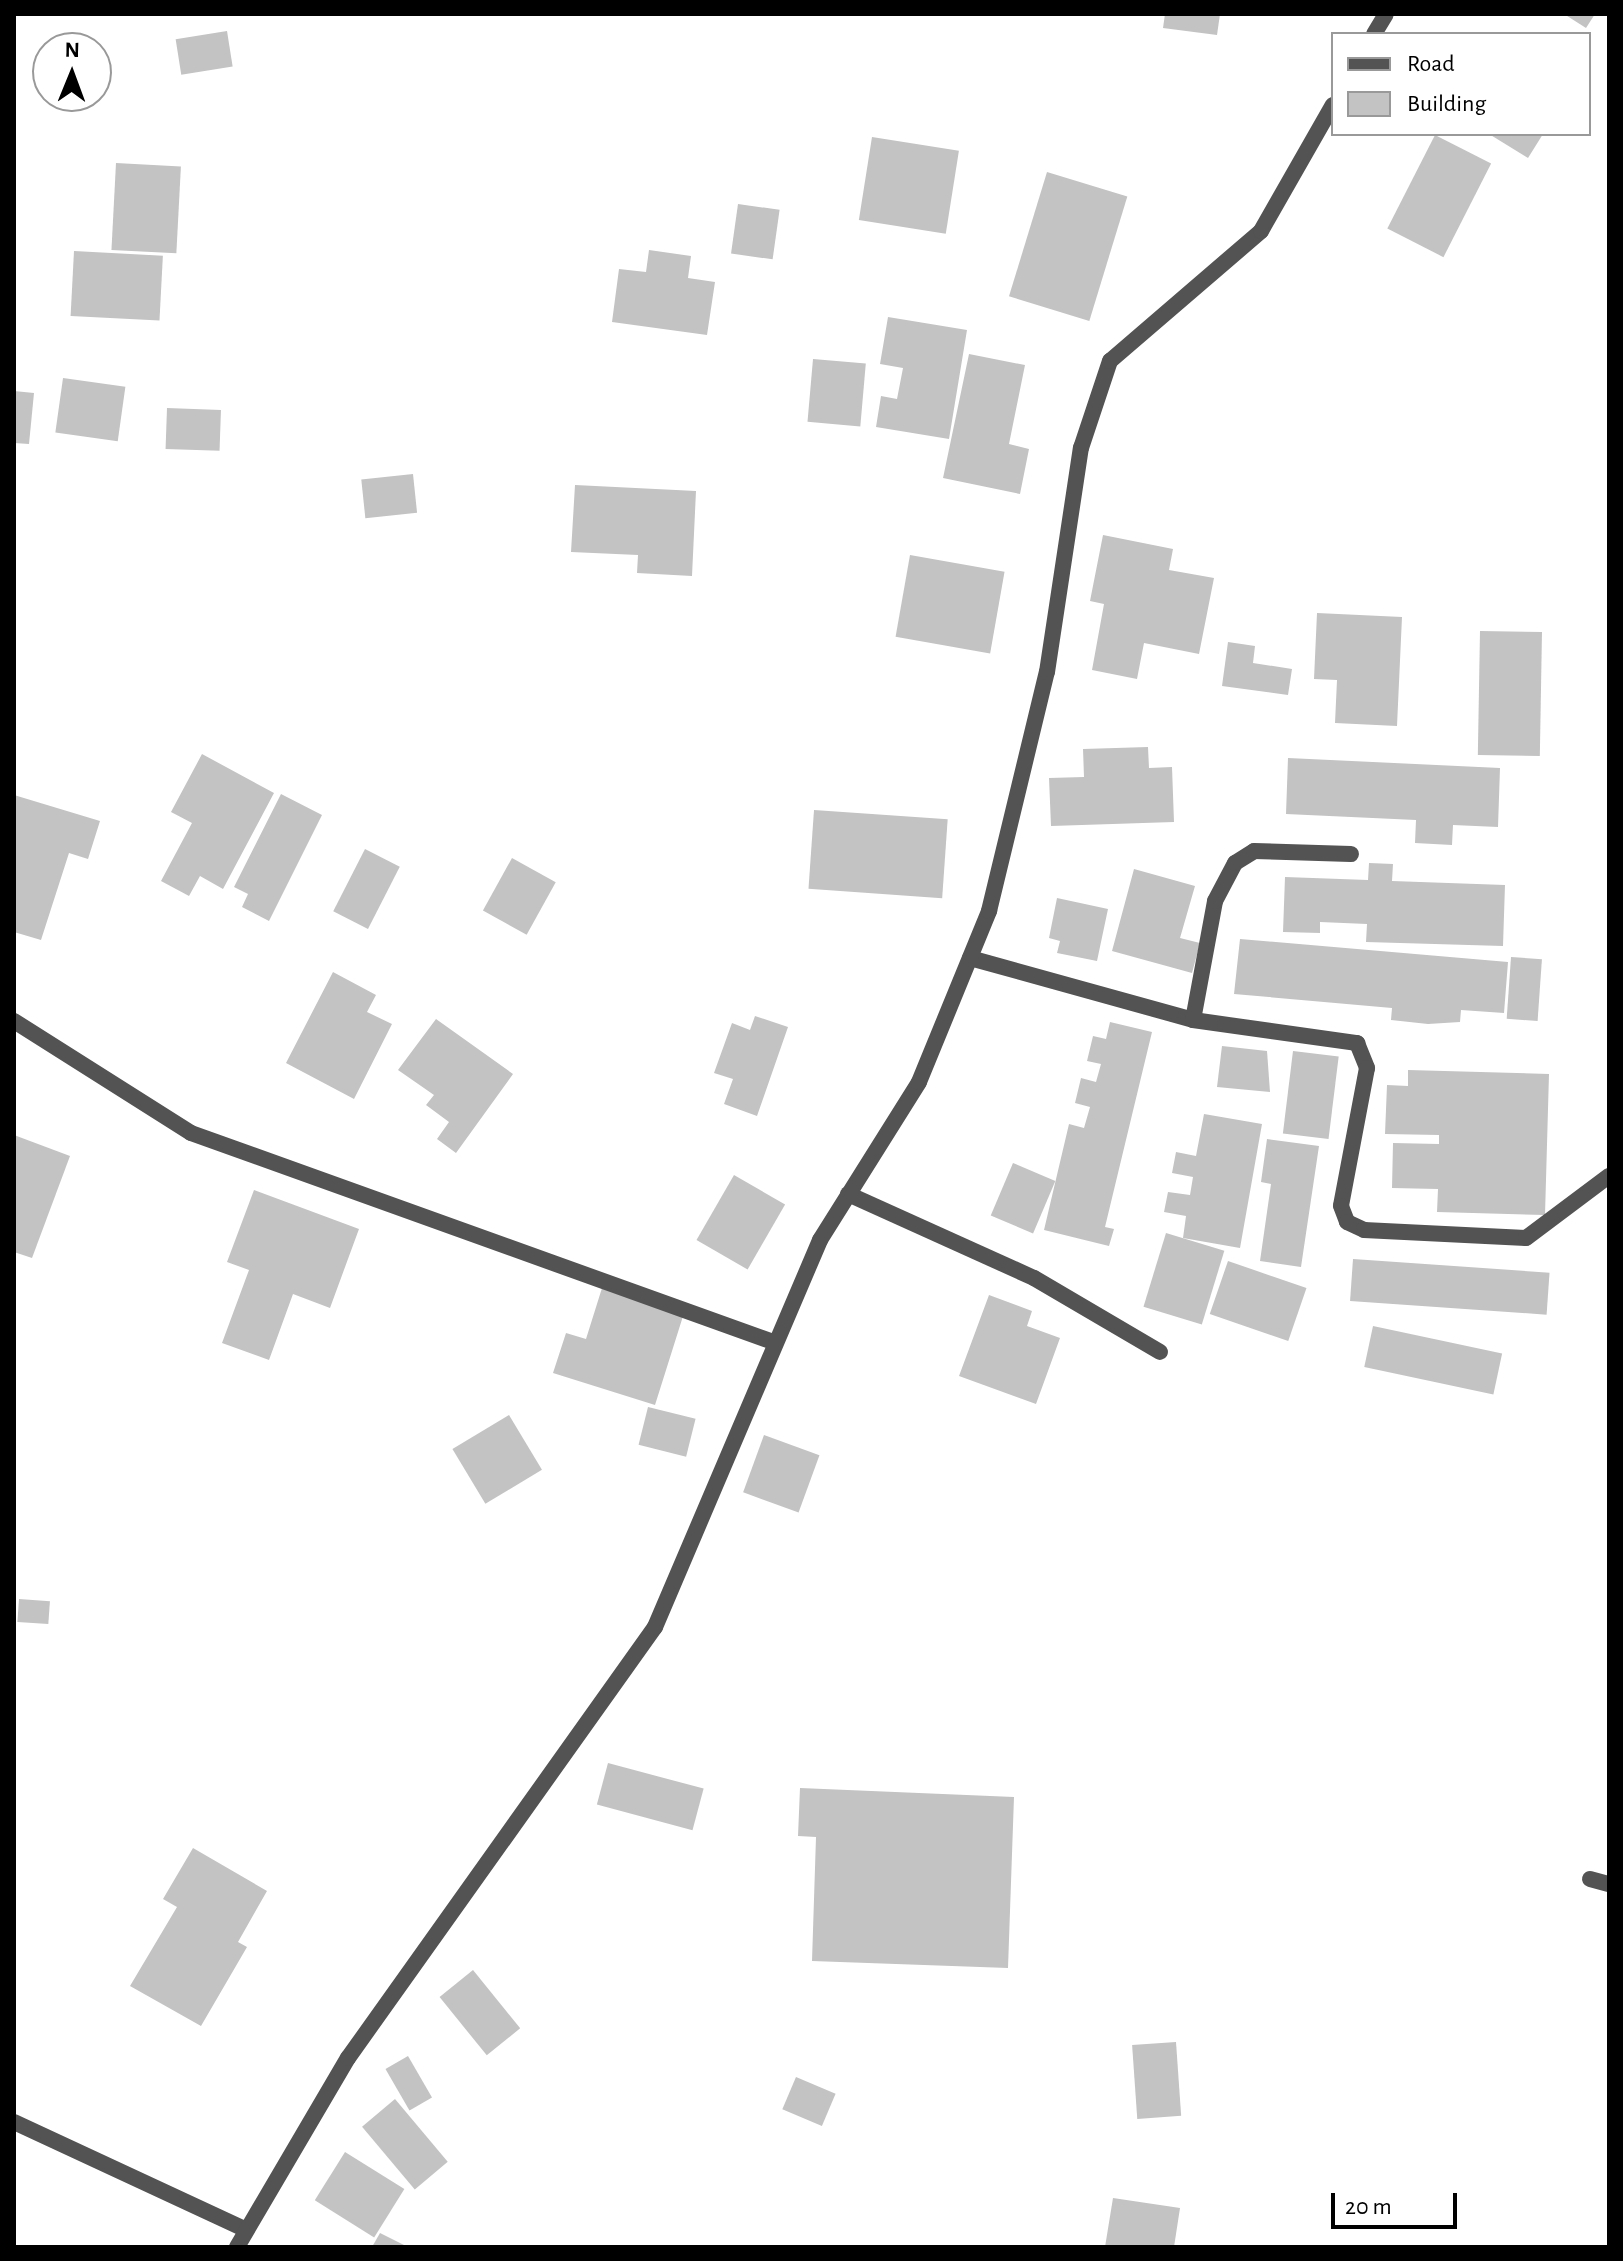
<!DOCTYPE html>
<style>
body{margin:0}
#map{position:relative;width:1623px;height:2261px;overflow:hidden;background:#fff;font-family:"Alegreya Sans",sans-serif}
div>[style]{position:absolute}
.building>*{inset:0;background:#c3c3c3;transform-origin:0 0}
.street>*{height:16px;margin:-8px;padding:0 8px;transform-origin:8px;border-radius:8px;background:#535353}
span{translate:-50% -50%;white-space:nowrap;text-align:center;line-height:1.15;-webkit-text-stroke:6px #fff;paint-order:stroke}
.frame{position:absolute;inset:0;border:16px solid #000;pointer-events:none}
.legend{position:absolute;left:1331px;top:32px;width:260px;height:104px;box-sizing:border-box;background:#fff;border:2px solid #999;margin:0;padding:10px 14px;list-style:none;font-size:24px;color:#000}
.legend li{display:flex;align-items:center;gap:16px;height:40px}
.legend b{width:40px;border:2px solid #999}
.north{position:absolute;left:32px;top:32px;width:80px;height:80px;box-sizing:border-box;background:#fff;border:2px solid #999;border-radius:50%;rotate:1deg;font-size:22px;font-weight:700;line-height:32px;text-align:center;color:#000}
.north::after{content:'';display:block;margin:auto;width:28px;height:36px;background:#000;clip-path:polygon(50% 0,100% 100%,50% 72%,0 100%)}
.scale{position:absolute;left:1331px;top:2193px;width:126px;height:36px;box-sizing:border-box;border:4px solid #000;border-top:0;padding-left:10px;font-size:24px;line-height:28px;white-space:nowrap;color:#000;-webkit-text-stroke:6px #fff;paint-order:stroke}
</style>
<div id="map">
<div class="building">
<i style="clip-path:polygon(1165px 14px,1220px 14px,1217px 35px,1163px 28px)"></i>
<i style="clip-path:polygon(1564px 14px,1595px 14px,1586px 28px)"></i>
<i style="left:227px;top:31px;width:36px;height:52px;rotate:81deg"></i>
<i style="clip-path:polygon(1489px 134px,1543px 134px,1528px 158px)"></i>
<i style="left:1435px;top:135px;width:63px;height:105px;rotate:27deg"></i>
<i style="left:872px;top:137px;width:88px;height:84px;rotate:9deg"></i>
<i style="left:116px;top:163px;width:65px;height:87px;rotate:3deg"></i>
<i style="left:1047px;top:172px;width:84px;height:130px;rotate:17deg"></i>
<i style="left:738px;top:204px;width:42px;height:50px;rotate:8deg"></i>
<i style="clip-path:polygon(649px 250px,691px 256px,688px 278px,715px 282px,707px 335px,612px 322px,619px 269px,646px 272px)"></i>
<i style="left:74px;top:251px;width:89px;height:65px;rotate:3deg"></i>
<i style="clip-path:polygon(888px 317px,967px 330px,949px 439px,876px 427px,881px 396px,897px 399px,903px 368px,880px 364px)"></i>
<i style="clip-path:polygon(969px 354px,1025px 365px,1009px 444px,1029px 449px,1020px 494px,943px 478px)"></i>
<i style="left:813px;top:359px;width:53px;height:63px;rotate:5deg"></i>
<i style="left:63px;top:378px;width:63px;height:55px;rotate:8deg"></i>
<i style="clip-path:polygon(14px 391px,34px 393px,29px 444px,14px 443px)"></i>
<i style="left:167px;top:408px;width:54px;height:41px;rotate:2deg"></i>
<i style="left:413px;top:474px;width:39px;height:52px;rotate:84deg"></i>
<i style="clip-path:polygon(575px 485px,696px 491px,692px 576px,637px 573px,638px 555px,571px 552px)"></i>
<i style="clip-path:polygon(1103px 535px,1173px 549px,1169px 570px,1214px 578px,1199px 654px,1144px 643px,1137px 679px,1092px 670px,1104px 604px,1090px 601px)"></i>
<i style="left:910px;top:555px;width:96px;height:83px;rotate:10deg"></i>
<i style="clip-path:polygon(1317px 613px,1402px 617px,1397px 726px,1335px 723px,1337px 680px,1314px 679px)"></i>
<i style="left:1480px;top:631px;width:62px;height:124px;rotate:1deg"></i>
<i style="clip-path:polygon(1228px 642px,1255px 646px,1253px 663px,1292px 669px,1288px 695px,1222px 686px)"></i>
<i style="clip-path:polygon(1148px 747px,1149px 768px,1172px 767px,1174px 822px,1051px 826px,1049px 778px,1084px 777px,1083px 749px)"></i>
<i style="clip-path:polygon(202px 754px,274px 793px,223px 889px,200px 876px,189px 896px,161px 881px,192px 823px,171px 812px)"></i>
<i style="clip-path:polygon(1288px 758px,1500px 768px,1498px 827px,1453px 825px,1452px 845px,1415px 843px,1416px 820px,1286px 814px)"></i>
<i style="clip-path:polygon(281px 794px,322px 815px,269px 921px,242px 907px,248px 894px,234px 887px)"></i>
<i style="clip-path:polygon(14px 795px,100px 821px,88px 859px,69px 853px,41px 940px,14px 932px)"></i>
<i style="left:814px;top:810px;width:134px;height:79px;rotate:4deg"></i>
<i style="left:365px;top:849px;width:39px;height:70px;rotate:27deg"></i>
<i style="left:512px;top:858px;width:50px;height:60px;rotate:29deg"></i>
<i style="clip-path:polygon(1369px 863px,1393px 864px,1392px 881px,1505px 885px,1503px 946px,1366px 942px,1367px 924px,1320px 922px,1320px 933px,1283px 932px,1285px 877px,1368px 880px)"></i>
<i style="clip-path:polygon(1134px 869px,1195px 886px,1180px 938px,1200px 943px,1192px 973px,1112px 951px)"></i>
<i style="clip-path:polygon(1057px 898px,1108px 909px,1097px 961px,1057px 953px,1060px 941px,1049px 938px)"></i>
<i style="clip-path:polygon(1240px 939px,1508px 962px,1504px 1013px,1461px 1010px,1460px 1022px,1428px 1024px,1391px 1020px,1392px 1008px,1234px 994px)"></i>
<i style="left:1511px;top:957px;width:31px;height:62px;rotate:4deg"></i>
<i style="clip-path:polygon(333px 972px,376px 995px,367px 1012px,392px 1024px,354px 1099px,286px 1063px)"></i>
<i style="clip-path:polygon(755px 1016px,788px 1027px,757px 1116px,724px 1104px,733px 1079px,714px 1073px,732px 1023px,750px 1030px)"></i>
<i style="clip-path:polygon(436px 1019px,513px 1074px,456px 1153px,437px 1139px,449px 1122px,426px 1105px,434px 1095px,398px 1070px)"></i>
<i style="clip-path:polygon(1110px 1022px,1152px 1032px,1105px 1227px,1114px 1229px,1109px 1246px,1044px 1230px,1069px 1124px,1084px 1128px,1090px 1107px,1075px 1103px,1081px 1078px,1096px 1082px,1101px 1064px,1087px 1061px,1093px 1036px,1106px 1039px)"></i>
<i style="clip-path:polygon(1222px 1046px,1267px 1051px,1270px 1092px,1217px 1087px)"></i>
<i style="left:1293px;top:1051px;width:46px;height:83px;rotate:7deg"></i>
<i style="clip-path:polygon(1408px 1070px,1549px 1074px,1545px 1215px,1437px 1212px,1438px 1189px,1392px 1188px,1393px 1143px,1439px 1144px,1439px 1135px,1385px 1134px,1387px 1085px,1408px 1086px)"></i>
<i style="clip-path:polygon(1204px 1114px,1262px 1124px,1240px 1248px,1183px 1238px,1186px 1216px,1164px 1212px,1168px 1192px,1190px 1195px,1193px 1177px,1172px 1173px,1176px 1152px,1196px 1156px)"></i>
<i style="clip-path:polygon(14px 1135px,70px 1156px,32px 1258px,14px 1252px)"></i>
<i style="clip-path:polygon(1267px 1139px,1319px 1146px,1301px 1267px,1260px 1261px,1271px 1184px,1261px 1182px)"></i>
<i style="left:1013px;top:1163px;width:46px;height:57px;rotate:23deg"></i>
<i style="left:734px;top:1175px;width:59px;height:75px;rotate:30deg"></i>
<i style="clip-path:polygon(254px 1190px,359px 1229px,330px 1308px,293px 1294px,269px 1360px,222px 1343px,249px 1270px,227px 1262px)"></i>
<i style="left:1166px;top:1233px;width:61px;height:77px;rotate:17deg"></i>
<i style="left:1353px;top:1259px;width:197px;height:42px;rotate:4deg"></i>
<i style="left:1228px;top:1261px;width:83px;height:56px;rotate:19deg"></i>
<i style="clip-path:polygon(602px 1288px,684px 1313px,655px 1405px,553px 1373px,566px 1333px,586px 1339px)"></i>
<i style="clip-path:polygon(989px 1295px,1032px 1311px,1027px 1326px,1060px 1338px,1036px 1404px,959px 1376px)"></i>
<i style="left:1373px;top:1326px;width:132px;height:42px;rotate:12deg"></i>
<i style="left:648px;top:1407px;width:49px;height:39px;rotate:14deg"></i>
<i style="left:509px;top:1415px;width:64px;height:66px;rotate:59deg"></i>
<i style="left:764px;top:1435px;width:59px;height:61px;rotate:20deg"></i>
<i style="left:19px;top:1599px;width:31px;height:23px;rotate:4deg"></i>
<i style="left:608px;top:1763px;width:99px;height:43px;rotate:15deg"></i>
<i style="clip-path:polygon(800px 1788px,1014px 1797px,1008px 1968px,812px 1961px,816px 1837px,798px 1836px)"></i>
<i style="clip-path:polygon(193px 1848px,267px 1891px,238px 1942px,247px 1947px,201px 2026px,130px 1986px,177px 1907px,163px 1899px)"></i>
<i style="left:473px;top:1970px;width:75px;height:43px;rotate:51deg"></i>
<i style="left:1176px;top:2042px;width:74px;height:44px;rotate:86deg"></i>
<i style="left:408px;top:2056px;width:48px;height:26px;rotate:60deg"></i>
<i style="left:796px;top:2077px;width:43px;height:35px;rotate:23deg"></i>
<i style="left:395px;top:2099px;width:82px;height:43px;rotate:50deg"></i>
<i style="left:345px;top:2152px;width:70px;height:57px;rotate:32deg"></i>
<i style="clip-path:polygon(1113px 2198px,1180px 2208px,1174px 2247px,1105px 2247px)"></i>
<i style="clip-path:polygon(380px 2233px,408px 2247px,372px 2247px)"></i>
</div>
<div class="street">
<i style="left:1374px;top:34px;width:23px;rotate:-59deg"></i>
<i style="left:970px;top:958px;width:231px;rotate:15.5deg"></i>
<i style="left:1193px;top:1020px;width:166px;rotate:8deg"></i>
<i style="left:1357px;top:1043px;width:27px;rotate:68deg"></i>
<i style="left:1367px;top:1068px;width:140px;rotate:100.7deg"></i>
<i style="left:1341px;top:1206px;width:17px;rotate:69deg"></i>
<i style="left:1347px;top:1222px;width:19px;rotate:25deg"></i>
<i style="left:1364px;top:1230px;width:162px;rotate:2.8deg"></i>
<i style="left:1526px;top:1238px;width:104px;rotate:-36.8deg"></i>
<i style="left:1193px;top:1020px;width:121px;rotate:-79.5deg"></i>
<i style="left:1215px;top:901px;width:43px;rotate:-62.2deg"></i>
<i style="left:1235px;top:863px;width:22px;rotate:-32deg"></i>
<i style="left:1254px;top:851px;width:97px;rotate:1.8deg"></i>
<i style="left:14px;top:1021px;width:209px;rotate:32.3deg"></i>
<i style="left:191px;top:1133px;width:618px;rotate:19.75deg"></i>
<i style="left:848px;top:1194px;width:204px;rotate:24.3deg"></i>
<i style="left:1034px;top:1278px;width:146px;rotate:30.4deg"></i>
<i style="left:1590px;top:1879px;width:20px;rotate:15deg"></i>
<i style="left:14px;top:2122px;width:254px;rotate:24.9deg"></i>
<i style="left:237px;top:2247px;width:219px;rotate:-59.6deg"></i>
<i style="left:348px;top:2058px;width:529px;rotate:-54.54deg"></i>
<i style="left:655px;top:1627px;width:421px;rotate:-66.9deg"></i>
<i style="left:820px;top:1240px;width:186px;rotate:-57.9deg"></i>
<i style="left:919px;top:1082px;width:185px;rotate:-67.7deg"></i>
<i style="left:989px;top:911px;width:246px;rotate:-76.4deg"></i>
<i style="left:1047px;top:672px;width:227px;rotate:-81.4deg"></i>
<i style="left:1081px;top:448px;width:92px;rotate:-71.6deg"></i>
<i style="left:1110px;top:361px;width:199px;rotate:-40.7deg"></i>
<i style="left:1261px;top:231px;width:145px;rotate:-60.3deg"></i>
</div>
<div class="frame"></div>
<ul class="legend">
<li><b style="height:10px;background:#535353"></b>Road</li>
<li><b style="height:22px;background:#c3c3c3"></b>Building</li>
</ul>
<div class="north">N</div>
<div class="scale">20 m</div>
</div>
